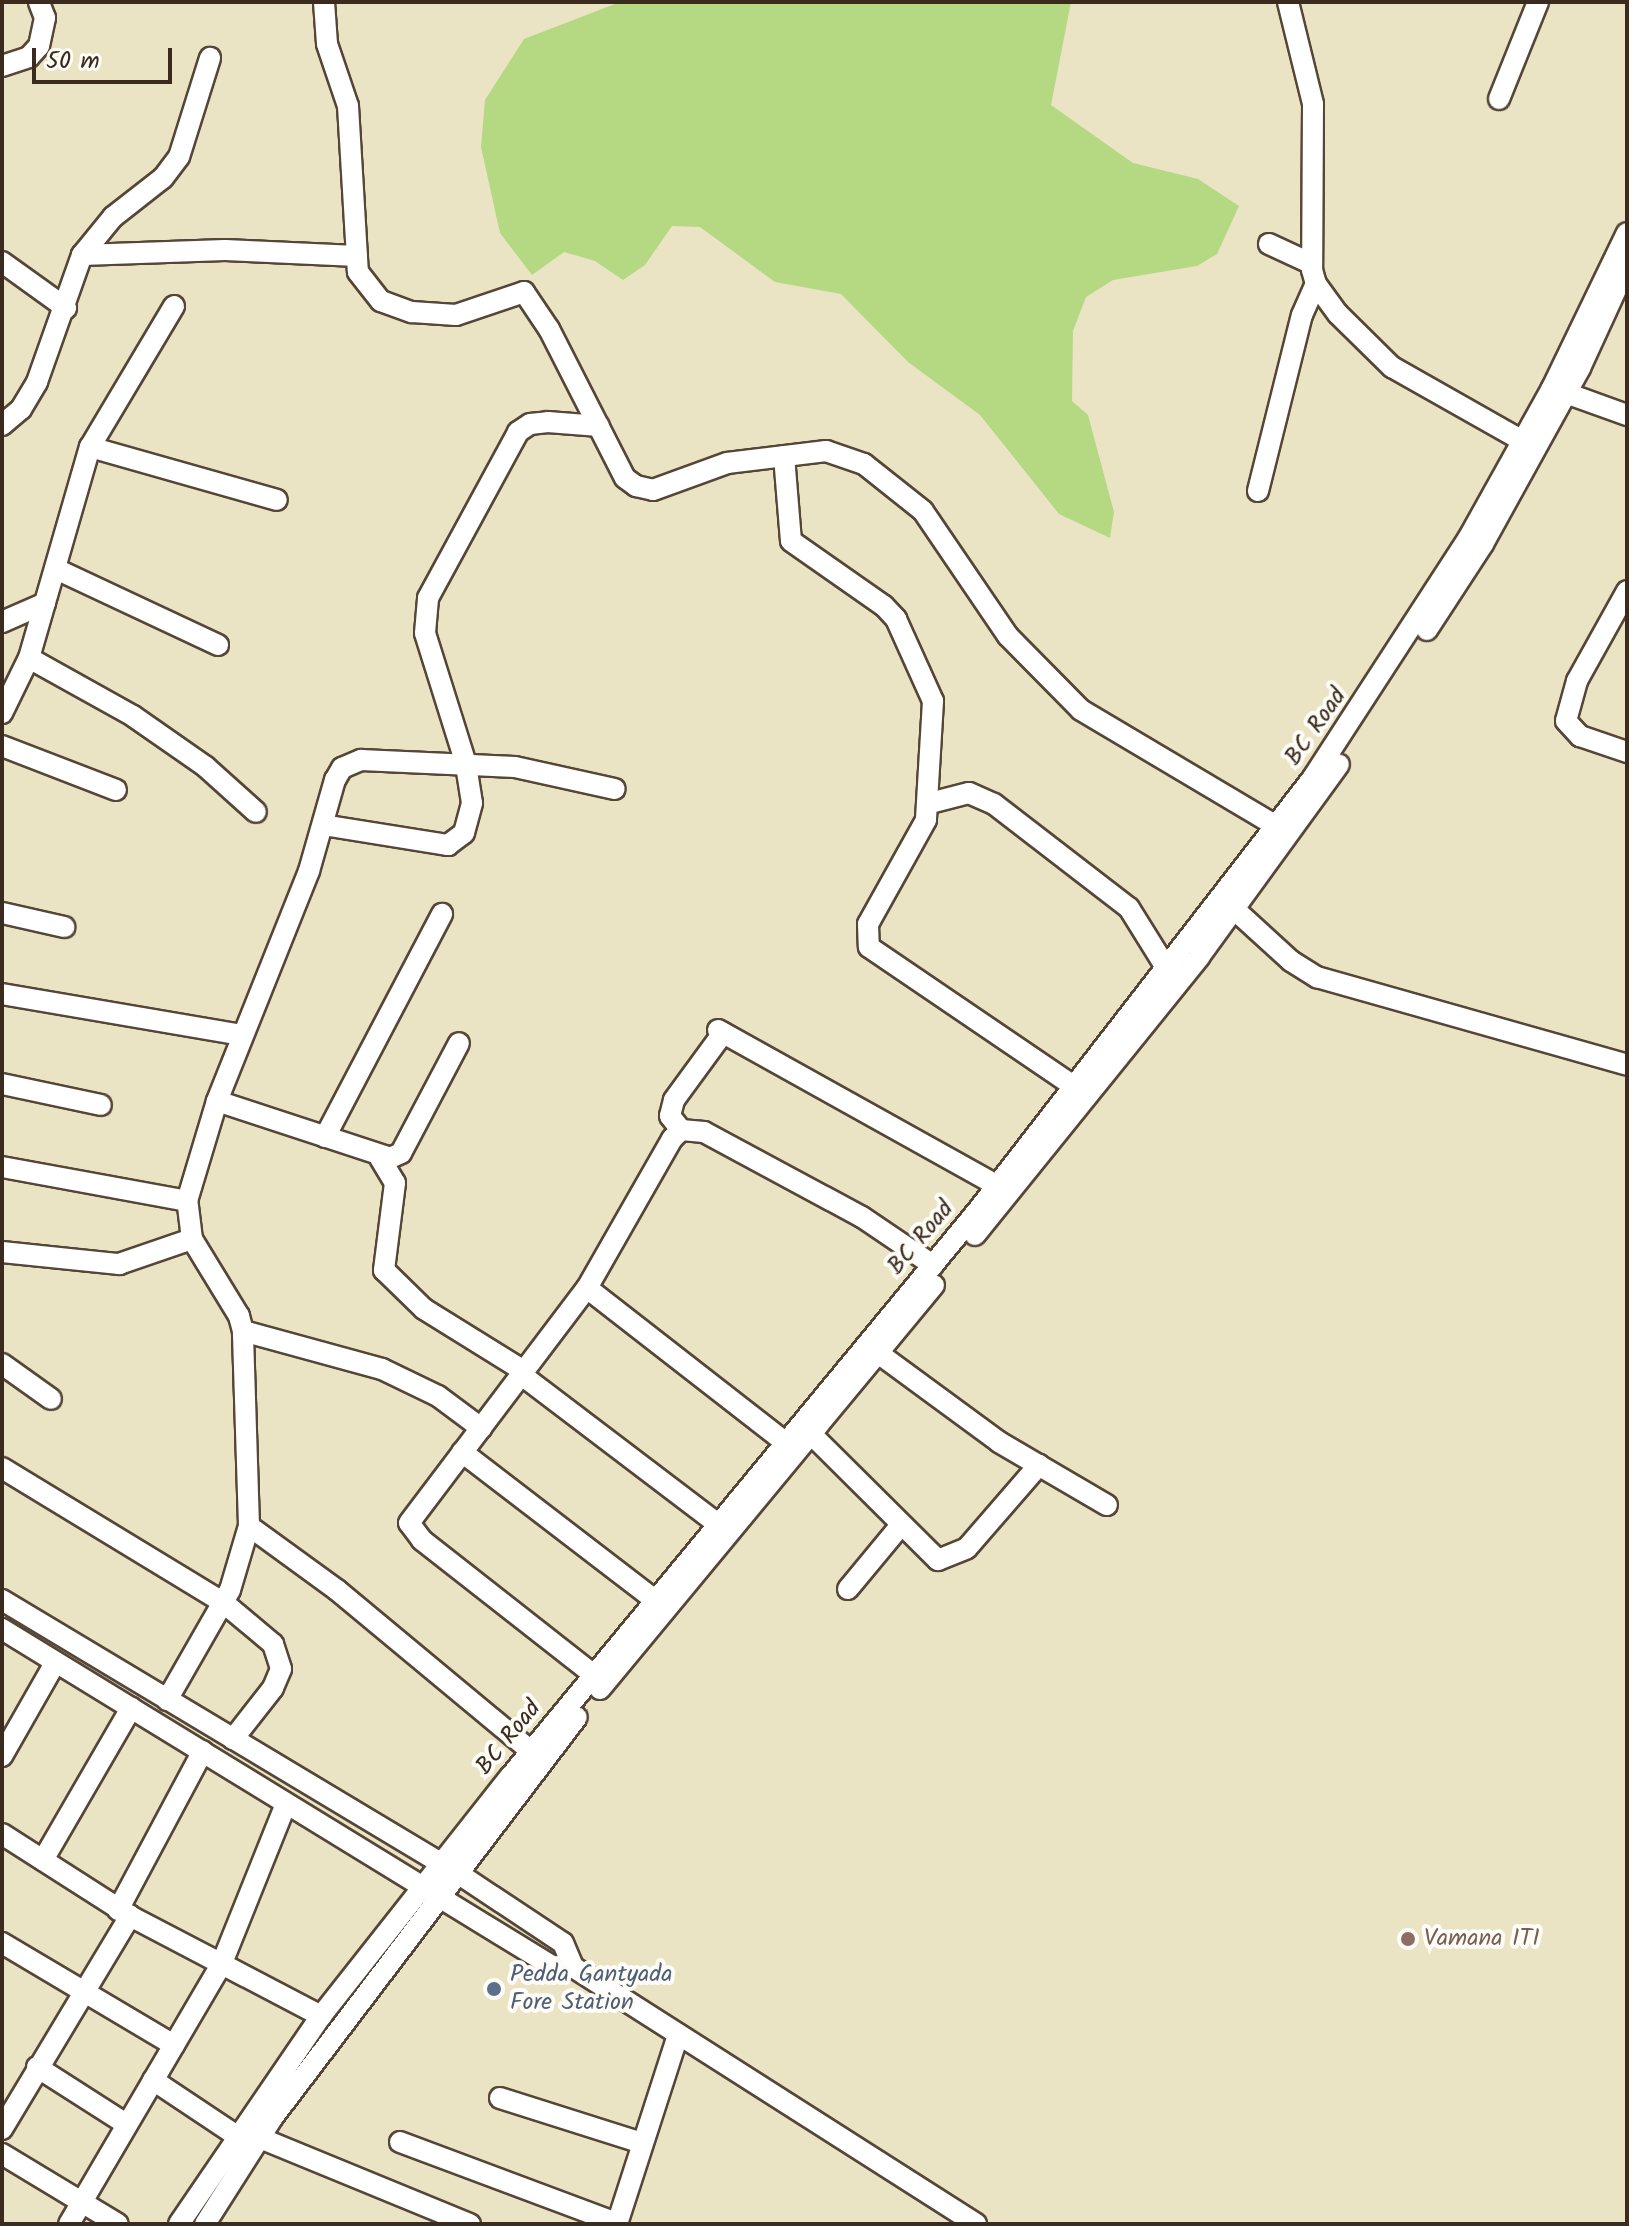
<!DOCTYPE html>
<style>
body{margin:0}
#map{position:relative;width:1629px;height:2226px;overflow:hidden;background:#eae4c4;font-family:Kalam,sans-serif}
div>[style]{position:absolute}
.green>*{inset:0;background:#b4d982}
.roads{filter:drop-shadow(2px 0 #554637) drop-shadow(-2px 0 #554637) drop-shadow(0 2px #554637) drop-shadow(0 -2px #554637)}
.minor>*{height:20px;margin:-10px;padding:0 10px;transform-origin:10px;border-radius:10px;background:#fff}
.dots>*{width:22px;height:22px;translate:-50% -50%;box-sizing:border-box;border:4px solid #fdfcf7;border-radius:50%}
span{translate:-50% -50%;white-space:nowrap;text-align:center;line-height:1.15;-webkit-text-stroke:8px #fdfcf7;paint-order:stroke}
.street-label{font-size:24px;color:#3b2a1e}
.education-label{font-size:24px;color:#785e54}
.left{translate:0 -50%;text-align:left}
.service-label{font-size:24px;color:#4e5e75}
.frame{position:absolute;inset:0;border:4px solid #3b2a1e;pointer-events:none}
.scale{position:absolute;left:32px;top:48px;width:140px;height:36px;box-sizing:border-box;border:4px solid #3b2a1e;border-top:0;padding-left:10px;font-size:24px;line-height:28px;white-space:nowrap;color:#3b2a1e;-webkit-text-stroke:6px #fdfcf7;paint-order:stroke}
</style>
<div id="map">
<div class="green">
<i style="clip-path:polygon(620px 2px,1071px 2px,1051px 105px,1133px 163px,1198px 179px,1239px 206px,1217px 254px,1197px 266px,1113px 280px,1086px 297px,1073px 331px,1072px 401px,1088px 415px,1114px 512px,1110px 538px,1059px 514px,980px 415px,908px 362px,841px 294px,775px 282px,700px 227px,672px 226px,645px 265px,623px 280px,595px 261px,564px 252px,532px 275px,500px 233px,481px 147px,485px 100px,524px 39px)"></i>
</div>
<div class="roads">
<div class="minor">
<i style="left:324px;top:2px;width:42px;rotate:85.9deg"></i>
<i style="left:327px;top:44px;width:65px;rotate:71.3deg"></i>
<i style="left:348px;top:106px;width:166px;rotate:86.6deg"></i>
<i style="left:358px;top:272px;width:37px;rotate:52deg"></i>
<i style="left:381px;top:301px;width:33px;rotate:20deg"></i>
<i style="left:412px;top:312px;width:44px;rotate:3.9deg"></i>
<i style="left:456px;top:315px;width:72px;rotate:-18.7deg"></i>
<i style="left:524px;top:292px;width:45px;rotate:56deg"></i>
<i style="left:549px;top:329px;width:167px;rotate:63deg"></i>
<i style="left:625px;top:478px;width:14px;rotate:36deg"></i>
<i style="left:636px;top:486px;width:17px;rotate:13deg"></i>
<i style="left:653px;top:490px;width:79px;rotate:-20deg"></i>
<i style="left:727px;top:463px;width:100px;rotate:-6.9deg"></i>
<i style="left:826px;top:451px;width:40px;rotate:18.9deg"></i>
<i style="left:864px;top:464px;width:75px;rotate:38.5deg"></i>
<i style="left:923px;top:511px;width:151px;rotate:55.8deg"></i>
<i style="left:1008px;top:636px;width:104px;rotate:45.4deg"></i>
<i style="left:1081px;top:710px;width:237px;rotate:30.7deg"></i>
<i style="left:1288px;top:2px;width:105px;rotate:76.2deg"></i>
<i style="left:1313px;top:104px;width:166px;rotate:90.3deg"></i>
<i style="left:1312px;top:270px;width:15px;rotate:74deg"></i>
<i style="left:1316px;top:284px;width:37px;rotate:54deg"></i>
<i style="left:1338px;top:314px;width:76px;rotate:44.5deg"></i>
<i style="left:1392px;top:367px;width:148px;rotate:29.5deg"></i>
<i style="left:2px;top:66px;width:28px;rotate:-18deg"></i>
<i style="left:29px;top:57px;width:15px;rotate:-48deg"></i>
<i style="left:39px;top:46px;width:29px;rotate:-78deg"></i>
<i style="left:45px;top:18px;width:17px;rotate:-111deg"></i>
<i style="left:1499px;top:99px;width:105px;rotate:-68.1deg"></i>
<i style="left:1269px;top:244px;width:47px;rotate:24.9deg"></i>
<i style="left:82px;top:255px;width:143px;rotate:-2deg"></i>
<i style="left:225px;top:250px;width:132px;rotate:2.6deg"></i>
<i style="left:2px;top:262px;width:79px;rotate:35.7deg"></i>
<i style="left:1552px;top:388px;width:80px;rotate:19.8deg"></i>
<i style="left:2px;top:425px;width:25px;rotate:-40deg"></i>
<i style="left:21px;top:409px;width:31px;rotate:-59deg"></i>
<i style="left:37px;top:382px;width:135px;rotate:-70.5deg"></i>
<i style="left:82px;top:255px;width:49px;rotate:-50.8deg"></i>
<i style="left:113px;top:217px;width:63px;rotate:-38deg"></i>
<i style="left:163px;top:178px;width:26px;rotate:-53deg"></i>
<i style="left:179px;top:157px;width:104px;rotate:-72.6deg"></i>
<i style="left:90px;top:447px;width:164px;rotate:-59.2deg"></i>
<i style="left:784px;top:456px;width:85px;rotate:85.3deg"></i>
<i style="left:791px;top:541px;width:113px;rotate:35deg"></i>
<i style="left:884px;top:606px;width:18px;rotate:47deg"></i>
<i style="left:896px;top:619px;width:90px;rotate:65.7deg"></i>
<i style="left:933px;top:701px;width:119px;rotate:93.4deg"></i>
<i style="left:926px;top:820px;width:119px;rotate:119.1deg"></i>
<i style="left:868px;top:924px;width:23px;rotate:88deg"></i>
<i style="left:869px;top:947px;width:258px;rotate:34.2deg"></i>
<i style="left:1258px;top:491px;width:181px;rotate:-76deg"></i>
<i style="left:1302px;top:315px;width:34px;rotate:-66deg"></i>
<i style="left:56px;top:569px;width:179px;rotate:25.1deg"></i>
<i style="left:1627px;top:591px;width:103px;rotate:119.1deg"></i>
<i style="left:1577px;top:681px;width:41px;rotate:105.4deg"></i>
<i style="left:1566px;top:721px;width:21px;rotate:47deg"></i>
<i style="left:1580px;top:736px;width:50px;rotate:18.8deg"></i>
<i style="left:2px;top:622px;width:47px;rotate:-23.8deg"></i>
<i style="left:1427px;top:630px;width:103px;rotate:-56.9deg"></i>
<i style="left:1483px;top:544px;width:201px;rotate:-61.1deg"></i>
<i style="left:1580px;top:368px;width:112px;rotate:-65.3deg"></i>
<i style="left:29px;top:658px;width:119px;rotate:29.1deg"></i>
<i style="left:133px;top:716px;width:89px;rotate:34.9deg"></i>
<i style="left:206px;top:767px;width:67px;rotate:42deg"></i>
<i style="left:2px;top:713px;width:61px;rotate:-63.9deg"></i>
<i style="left:29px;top:658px;width:220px;rotate:-73.9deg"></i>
<i style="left:90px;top:447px;width:194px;rotate:15.8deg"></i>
<i style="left:2px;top:746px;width:122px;rotate:21.1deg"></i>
<i style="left:930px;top:803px;width:40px;rotate:-14.4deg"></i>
<i style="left:969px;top:793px;width:27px;rotate:24deg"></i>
<i style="left:994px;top:804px;width:170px;rotate:37.6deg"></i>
<i style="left:1129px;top:908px;width:72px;rotate:58.1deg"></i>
<i style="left:323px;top:825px;width:127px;rotate:9.1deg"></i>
<i style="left:448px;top:845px;width:20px;rotate:-37deg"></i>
<i style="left:464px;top:833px;width:31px;rotate:-75deg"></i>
<i style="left:472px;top:803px;width:39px;rotate:-99deg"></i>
<i style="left:466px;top:764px;width:137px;rotate:-107.4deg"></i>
<i style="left:425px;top:633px;width:35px;rotate:-85deg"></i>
<i style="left:428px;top:598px;width:189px;rotate:-61.5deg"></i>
<i style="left:518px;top:432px;width:14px;rotate:-34deg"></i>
<i style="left:530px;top:424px;width:18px;rotate:-6deg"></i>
<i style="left:548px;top:422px;width:51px;rotate:4.5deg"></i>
<i style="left:1234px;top:909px;width:77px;rotate:42.4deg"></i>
<i style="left:1291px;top:961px;width:31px;rotate:32deg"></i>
<i style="left:1317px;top:977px;width:322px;rotate:15.8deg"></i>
<i style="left:2px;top:913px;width:64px;rotate:12.7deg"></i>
<i style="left:2px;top:994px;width:243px;rotate:9.7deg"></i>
<i style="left:718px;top:1030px;width:318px;rotate:29.1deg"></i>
<i style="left:2px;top:1084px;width:101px;rotate:12deg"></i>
<i style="left:217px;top:1101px;width:182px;rotate:18.2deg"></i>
<i style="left:390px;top:1158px;width:12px;rotate:-24deg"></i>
<i style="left:401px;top:1153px;width:124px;rotate:-62.2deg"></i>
<i style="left:681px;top:1130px;width:18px;rotate:-128deg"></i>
<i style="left:670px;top:1116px;width:16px;rotate:-76deg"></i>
<i style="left:674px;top:1100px;width:83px;rotate:-53.8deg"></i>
<i style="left:325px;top:1137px;width:252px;rotate:-62.3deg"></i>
<i style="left:380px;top:1158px;width:29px;rotate:59deg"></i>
<i style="left:395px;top:1183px;width:88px;rotate:97.2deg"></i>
<i style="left:384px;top:1270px;width:56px;rotate:44.3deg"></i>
<i style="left:424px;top:1309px;width:118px;rotate:31.8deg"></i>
<i style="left:524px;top:1371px;width:5px;rotate:101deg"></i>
<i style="left:523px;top:1376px;width:243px;rotate:37.2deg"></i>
<i style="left:2px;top:1167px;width:188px;rotate:10.4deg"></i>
<i style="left:975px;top:1235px;width:357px;rotate:-51.1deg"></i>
<i style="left:1199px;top:957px;width:238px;rotate:-54deg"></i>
<i style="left:2px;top:1252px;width:118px;rotate:5.9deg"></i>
<i style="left:119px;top:1264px;width:77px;rotate:-18.9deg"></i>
<i style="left:587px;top:1288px;width:251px;rotate:37.9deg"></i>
<i style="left:243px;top:1331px;width:144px;rotate:15.3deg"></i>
<i style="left:382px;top:1369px;width:62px;rotate:25.7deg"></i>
<i style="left:438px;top:1396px;width:54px;rotate:36.7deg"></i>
<i style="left:878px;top:1353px;width:150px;rotate:36.3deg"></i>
<i style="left:999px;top:1442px;width:125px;rotate:30.3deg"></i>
<i style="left:2px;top:1364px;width:60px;rotate:35.5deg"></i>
<i style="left:811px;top:1434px;width:179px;rotate:44.8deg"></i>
<i style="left:938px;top:1560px;width:31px;rotate:-22deg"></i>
<i style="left:967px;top:1548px;width:110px;rotate:-49.1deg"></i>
<i style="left:462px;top:1452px;width:243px;rotate:37.5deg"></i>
<i style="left:2px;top:1468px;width:260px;rotate:31.3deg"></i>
<i style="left:224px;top:1603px;width:64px;rotate:39.9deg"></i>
<i style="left:273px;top:1644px;width:26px;rotate:72deg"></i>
<i style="left:281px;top:1669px;width:21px;rotate:113deg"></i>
<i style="left:273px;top:1688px;width:65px;rotate:128.1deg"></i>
<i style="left:249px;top:1526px;width:109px;rotate:36deg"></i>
<i style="left:337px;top:1590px;width:252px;rotate:39.7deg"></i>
<i style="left:848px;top:1589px;width:83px;rotate:-50.4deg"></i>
<i style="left:2px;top:1600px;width:533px;rotate:30.95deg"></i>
<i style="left:459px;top:1874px;width:125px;rotate:33.6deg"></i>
<i style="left:563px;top:1943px;width:26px;rotate:67deg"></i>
<i style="left:2px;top:1629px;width:645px;rotate:31.5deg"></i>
<i style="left:552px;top:1966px;width:21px;rotate:3deg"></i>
<i style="left:573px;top:1967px;width:478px;rotate:32.5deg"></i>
<i style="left:594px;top:1675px;width:219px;rotate:-141.9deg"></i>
<i style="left:422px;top:1540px;width:21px;rotate:-127deg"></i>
<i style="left:409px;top:1523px;width:295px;rotate:-52.9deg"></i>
<i style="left:587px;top:1288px;width:172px;rotate:-60.3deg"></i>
<i style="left:672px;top:1139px;width:13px;rotate:-45deg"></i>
<i style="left:681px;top:1130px;width:23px;rotate:5deg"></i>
<i style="left:704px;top:1132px;width:179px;rotate:28.3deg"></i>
<i style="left:862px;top:1217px;width:86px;rotate:34.1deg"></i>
<i style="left:600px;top:1689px;width:524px;rotate:-50.42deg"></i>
<i style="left:167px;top:1700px;width:127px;rotate:-60.2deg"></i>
<i style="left:230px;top:1590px;width:67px;rotate:-73.5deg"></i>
<i style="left:249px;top:1526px;width:195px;rotate:-91.8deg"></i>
<i style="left:243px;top:1331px;width:16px;rotate:-105deg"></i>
<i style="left:239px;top:1316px;width:90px;rotate:-121.4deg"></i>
<i style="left:192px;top:1239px;width:38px;rotate:-97deg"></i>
<i style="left:187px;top:1201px;width:104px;rotate:-73.3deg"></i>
<i style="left:217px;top:1101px;width:248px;rotate:-68.2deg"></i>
<i style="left:309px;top:871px;width:95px;rotate:-74.1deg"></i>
<i style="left:335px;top:780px;width:14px;rotate:-60deg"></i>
<i style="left:342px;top:768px;width:21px;rotate:-23deg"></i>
<i style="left:361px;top:760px;width:154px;rotate:2.6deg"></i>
<i style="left:515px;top:767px;width:102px;rotate:12.4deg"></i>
<i style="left:2px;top:1756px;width:107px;rotate:-60.3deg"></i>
<i style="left:2px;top:1834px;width:152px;rotate:32.6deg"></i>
<i style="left:130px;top:1916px;width:216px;rotate:27.6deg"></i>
<i style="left:43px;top:1860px;width:176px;rotate:-59.9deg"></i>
<i style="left:118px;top:1910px;width:180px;rotate:-61.9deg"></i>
<i style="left:2px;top:1943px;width:200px;rotate:30.7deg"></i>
<i style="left:37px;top:2067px;width:106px;rotate:32.6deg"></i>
<i style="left:153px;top:2080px;width:101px;rotate:33.7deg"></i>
<i style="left:500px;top:2098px;width:149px;rotate:17.6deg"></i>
<i style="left:2px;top:2129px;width:249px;rotate:-59deg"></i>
<i style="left:260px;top:2138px;width:227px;rotate:22.3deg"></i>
<i style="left:400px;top:2142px;width:232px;rotate:20.5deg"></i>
<i style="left:2px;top:2154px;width:135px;rotate:31.1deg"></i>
<i style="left:69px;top:2224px;width:303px;rotate:-59.6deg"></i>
<i style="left:222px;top:1963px;width:171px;rotate:-68.1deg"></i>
<i style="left:179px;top:2224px;width:252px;rotate:-55.7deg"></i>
<i style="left:321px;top:2016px;width:305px;rotate:-51.7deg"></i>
<i style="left:510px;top:1777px;width:737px;rotate:-50.45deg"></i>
<i style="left:979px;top:1209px;width:544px;rotate:-52.25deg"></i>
<i style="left:1312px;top:779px;width:286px;rotate:-57deg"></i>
<i style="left:1468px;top:539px;width:173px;rotate:-60.9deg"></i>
<i style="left:1552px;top:388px;width:172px;rotate:-64.2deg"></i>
<i style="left:205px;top:2224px;width:127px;rotate:-57.6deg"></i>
<i style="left:273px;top:2117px;width:502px;rotate:-52.77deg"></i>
<i style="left:617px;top:2224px;width:199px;rotate:-72.1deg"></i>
</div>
</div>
<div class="dots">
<i style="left:1408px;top:1939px;background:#8d6e63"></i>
<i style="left:494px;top:1989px;background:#5c6f8a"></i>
</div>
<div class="street-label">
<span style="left:1316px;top:727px;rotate:-55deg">BC Road</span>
<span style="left:921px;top:1238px;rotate:-50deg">BC Road</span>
<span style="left:509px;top:1738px;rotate:-51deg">BC Road</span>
</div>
<div class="education-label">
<span class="left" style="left:1424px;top:1939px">Vamana ITI</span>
</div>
<div class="service-label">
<span class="left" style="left:510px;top:1989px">Pedda Gantyada<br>Fore Station</span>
</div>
<div class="frame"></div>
<div class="scale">50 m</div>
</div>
